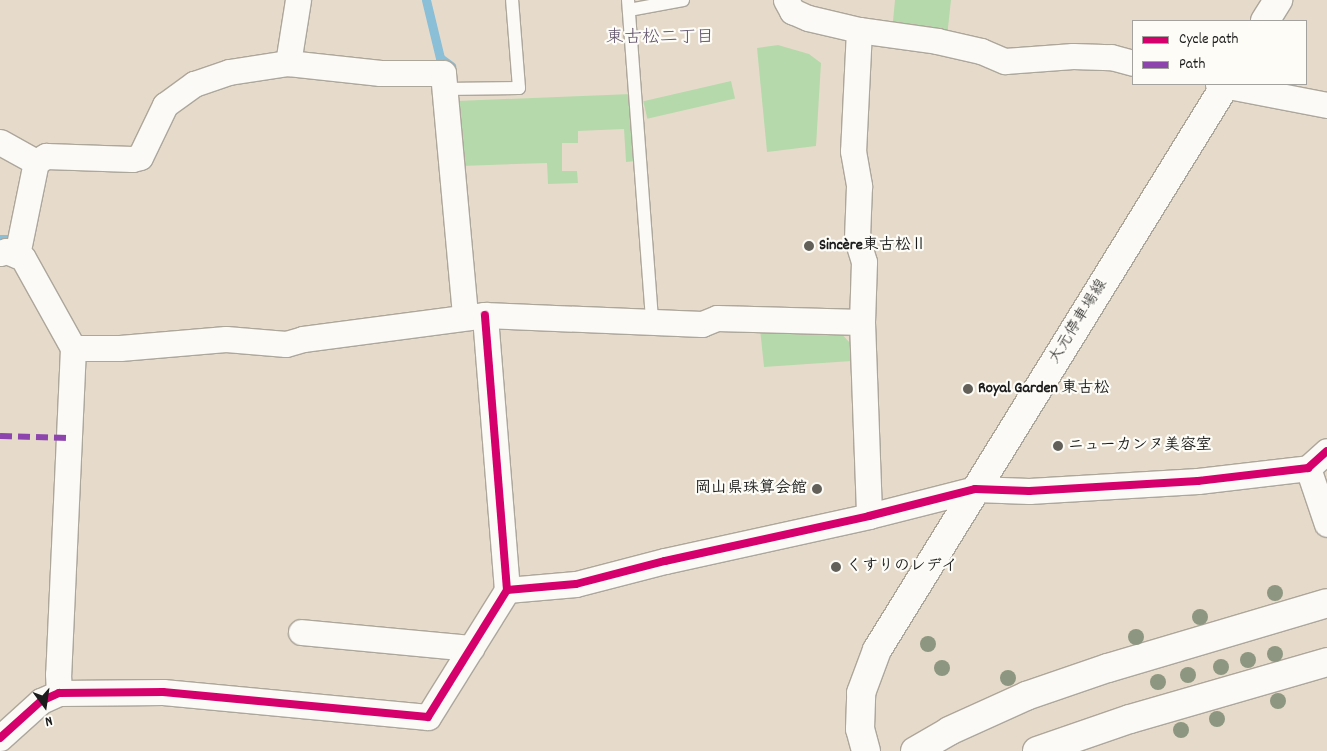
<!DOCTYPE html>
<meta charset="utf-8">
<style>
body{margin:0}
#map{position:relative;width:1327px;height:751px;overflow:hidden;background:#e6dbca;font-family:Dekko,"Klee One",sans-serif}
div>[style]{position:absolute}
.green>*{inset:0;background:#b6d9ab;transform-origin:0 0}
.stream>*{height:9px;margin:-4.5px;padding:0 4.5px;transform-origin:4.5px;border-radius:4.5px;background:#8bbed7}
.roads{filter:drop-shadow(1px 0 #ada69b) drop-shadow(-1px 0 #ada69b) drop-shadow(0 1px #ada69b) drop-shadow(0 -1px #ada69b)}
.service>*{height:12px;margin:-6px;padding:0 6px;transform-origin:6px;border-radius:6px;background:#fbfaf7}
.minor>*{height:25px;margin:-12.5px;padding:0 12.5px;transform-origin:12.5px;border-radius:12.5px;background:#fbfaf7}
.tertiary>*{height:28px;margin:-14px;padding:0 14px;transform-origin:14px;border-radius:14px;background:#fbfaf7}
.secondary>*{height:28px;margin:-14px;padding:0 14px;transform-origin:14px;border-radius:14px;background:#fbfaf7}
.quiet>*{height:6px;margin-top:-3px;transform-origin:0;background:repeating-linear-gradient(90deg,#8e44ad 0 12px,transparent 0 18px)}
.cycleway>*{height:8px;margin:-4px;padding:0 4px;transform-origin:4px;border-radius:4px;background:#d6006c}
.trees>*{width:16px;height:16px;margin:-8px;border-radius:50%;background:#8d9681}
.dots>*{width:14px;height:14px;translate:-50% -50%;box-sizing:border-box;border:2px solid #fdfcf7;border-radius:50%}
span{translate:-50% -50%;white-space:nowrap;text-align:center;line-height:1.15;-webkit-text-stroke:4.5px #fdfcf7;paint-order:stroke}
.poi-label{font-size:16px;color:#1c1c1c;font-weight:700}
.left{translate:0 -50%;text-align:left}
.right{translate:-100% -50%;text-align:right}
.street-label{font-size:16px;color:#1c1c1c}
.neighbourhood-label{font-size:18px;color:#5d4f69}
.legend{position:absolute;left:1132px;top:20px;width:175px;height:65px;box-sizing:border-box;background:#fdfcf7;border:1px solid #a3a29f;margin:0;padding:6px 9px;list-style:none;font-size:15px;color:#1c1c1c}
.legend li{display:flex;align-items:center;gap:10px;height:25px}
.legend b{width:25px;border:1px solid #a3a29f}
.north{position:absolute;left:20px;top:681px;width:50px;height:50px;-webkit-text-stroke:4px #fdfcf7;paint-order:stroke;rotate:166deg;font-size:14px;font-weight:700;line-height:20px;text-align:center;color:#1c1c1c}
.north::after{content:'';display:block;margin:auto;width:18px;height:22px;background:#1c1c1c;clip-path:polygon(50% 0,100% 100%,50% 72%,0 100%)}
</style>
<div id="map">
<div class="green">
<i style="clip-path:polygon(895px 0,951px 0,947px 37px,892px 31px)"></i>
<i style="clip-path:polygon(778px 45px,809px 54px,821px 63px,816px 146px,767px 152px,757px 48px)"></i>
<i style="left:731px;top:81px;width:18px;height:90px;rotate:77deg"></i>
<i style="clip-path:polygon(631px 94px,636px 161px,626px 162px,624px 129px,578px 131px,578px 143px,562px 143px,562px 171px,577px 171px,578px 183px,548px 184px,547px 163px,461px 166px,457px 101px)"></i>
<i style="clip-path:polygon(760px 329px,839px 331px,850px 343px,852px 361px,764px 367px)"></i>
</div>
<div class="stream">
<i style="left:426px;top:0;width:60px;rotate:76.4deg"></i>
<i style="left:440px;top:58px;width:14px;rotate:36deg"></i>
<i style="left:0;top:239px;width:7px"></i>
</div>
<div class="roads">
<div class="service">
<i style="left:628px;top:0;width:322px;rotate:85.7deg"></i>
<i style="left:629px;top:10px;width:55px;rotate:-10.5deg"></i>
<i style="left:445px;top:89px;width:74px;rotate:-0.8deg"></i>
<i style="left:519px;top:88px;width:88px;rotate:-94.5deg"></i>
</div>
<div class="minor">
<i style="left:786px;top:0;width:13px;rotate:61deg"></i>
<i style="left:792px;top:11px;width:17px;rotate:24deg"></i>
<i style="left:808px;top:18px;width:52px;rotate:13.2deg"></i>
<i style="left:859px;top:30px;width:79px;rotate:8deg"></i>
<i style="left:937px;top:41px;width:45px;rotate:12.8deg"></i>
<i style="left:981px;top:51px;width:26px;rotate:23deg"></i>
<i style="left:1005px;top:61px;width:68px;rotate:-4.2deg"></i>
<i style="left:1073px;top:56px;width:38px;rotate:2deg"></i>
<i style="left:1111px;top:57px;width:23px;rotate:15deg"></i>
<i style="left:859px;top:30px;width:121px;rotate:92.8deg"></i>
<i style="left:853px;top:151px;width:36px;rotate:80deg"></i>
<i style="left:859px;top:186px;width:53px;rotate:92.2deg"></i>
<i style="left:857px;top:239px;width:24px;rotate:73deg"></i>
<i style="left:864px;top:262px;width:60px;rotate:91.9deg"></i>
<i style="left:862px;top:322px;width:194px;rotate:87.9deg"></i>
<i style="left:288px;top:63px;width:64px;rotate:-81deg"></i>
<i style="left:1218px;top:84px;width:111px;rotate:10.9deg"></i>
<i style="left:0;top:142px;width:41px;rotate:29.1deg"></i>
<i style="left:36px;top:162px;width:12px;rotate:-31deg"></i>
<i style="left:46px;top:156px;width:86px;rotate:2deg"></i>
<i style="left:132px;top:159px;width:8px;rotate:-14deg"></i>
<i style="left:140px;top:157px;width:58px;rotate:-64.3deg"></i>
<i style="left:165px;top:105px;width:36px;rotate:-36deg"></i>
<i style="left:194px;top:84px;width:37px;rotate:-19deg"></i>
<i style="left:229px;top:72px;width:60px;rotate:-8.7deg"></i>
<i style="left:288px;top:63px;width:93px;rotate:6.2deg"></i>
<i style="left:380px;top:73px;width:63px"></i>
<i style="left:443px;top:73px;width:244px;rotate:84.8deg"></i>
<i style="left:0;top:253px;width:6px;rotate:-18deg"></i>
<i style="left:6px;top:251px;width:18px;rotate:22deg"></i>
<i style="left:23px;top:258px;width:103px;rotate:60.9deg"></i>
<i style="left:73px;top:348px;width:326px;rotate:92.6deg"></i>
<i style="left:58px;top:674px;width:19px;rotate:87deg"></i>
<i style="left:17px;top:255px;width:95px;rotate:-78.5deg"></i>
<i style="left:73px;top:348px;width:47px"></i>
<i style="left:120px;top:348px;width:106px;rotate:-4.9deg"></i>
<i style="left:226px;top:339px;width:60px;rotate:4.8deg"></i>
<i style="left:286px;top:344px;width:18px;rotate:-16deg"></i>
<i style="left:303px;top:339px;width:184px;rotate:-7.5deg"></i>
<i style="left:485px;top:315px;width:217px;rotate:2.4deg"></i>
<i style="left:702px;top:324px;width:16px;rotate:-22deg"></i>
<i style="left:717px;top:318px;width:145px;rotate:1.6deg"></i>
<i style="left:1308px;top:468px;width:59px;rotate:71.3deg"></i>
<i style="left:507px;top:590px;width:69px;rotate:-5deg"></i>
<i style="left:576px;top:584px;width:92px;rotate:-14.5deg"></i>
<i style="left:665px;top:561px;width:209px;rotate:-12.4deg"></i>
<i style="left:869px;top:516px;width:109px;rotate:-14.3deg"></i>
<i style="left:975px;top:489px;width:54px;rotate:2.1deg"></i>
<i style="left:1029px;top:491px;width:169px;rotate:-3.4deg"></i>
<i style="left:1198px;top:481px;width:111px;rotate:-6.7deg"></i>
<i style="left:1308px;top:468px;width:25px;rotate:-42deg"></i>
<i style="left:301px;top:632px;width:171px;rotate:5.4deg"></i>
<i style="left:0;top:738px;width:55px;rotate:-42.1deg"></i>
<i style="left:41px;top:701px;width:20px;rotate:-24deg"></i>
<i style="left:59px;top:693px;width:104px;rotate:-0.6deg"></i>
<i style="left:163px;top:692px;width:266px;rotate:5.4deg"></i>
<i style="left:428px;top:717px;width:150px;rotate:-58.1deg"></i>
<i style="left:507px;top:590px;width:276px;rotate:-94.6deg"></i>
</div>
<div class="tertiary">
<i style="left:915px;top:751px;width:39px;rotate:-30deg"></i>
<i style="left:949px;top:731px;width:85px;rotate:-24.4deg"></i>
<i style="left:1026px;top:696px;width:87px;rotate:-18.9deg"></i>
<i style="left:1108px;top:668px;width:228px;rotate:-16.5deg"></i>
<i style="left:1037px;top:751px;width:98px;rotate:-19deg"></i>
<i style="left:1130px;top:719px;width:205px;rotate:-16.1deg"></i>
</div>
<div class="secondary">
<i style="left:1265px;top:21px;width:25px;rotate:-58deg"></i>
<i style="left:866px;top:751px;width:23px;rotate:-105deg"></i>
<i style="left:860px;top:729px;width:36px;rotate:-88deg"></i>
<i style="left:861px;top:693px;width:46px;rotate:-69.6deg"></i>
<i style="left:877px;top:650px;width:665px;rotate:-58.34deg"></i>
</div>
</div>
<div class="quiet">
<i style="left:0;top:436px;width:69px;rotate:1.7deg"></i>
</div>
<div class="cycleway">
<i style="left:507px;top:590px;width:69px;rotate:-5deg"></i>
<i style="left:576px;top:584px;width:92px;rotate:-14.5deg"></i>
<i style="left:665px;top:561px;width:209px;rotate:-12.4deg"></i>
<i style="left:869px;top:516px;width:109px;rotate:-14.3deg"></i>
<i style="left:975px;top:489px;width:54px;rotate:2.1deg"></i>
<i style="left:1029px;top:491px;width:169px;rotate:-3.4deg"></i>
<i style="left:1198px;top:481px;width:111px;rotate:-6.7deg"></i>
<i style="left:1308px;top:468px;width:25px;rotate:-42deg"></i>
<i style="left:0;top:738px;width:55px;rotate:-42.1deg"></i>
<i style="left:41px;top:701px;width:20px;rotate:-24deg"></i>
<i style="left:59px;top:693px;width:104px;rotate:-0.6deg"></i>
<i style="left:163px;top:692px;width:266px;rotate:5.4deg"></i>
<i style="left:428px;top:717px;width:150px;rotate:-58.1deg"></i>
<i style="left:507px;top:590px;width:276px;rotate:-94.6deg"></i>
</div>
<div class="trees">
<i style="left:1275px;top:593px"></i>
<i style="left:1200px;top:617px"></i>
<i style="left:1136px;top:637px"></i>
<i style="left:928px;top:644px"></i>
<i style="left:1275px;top:654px"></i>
<i style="left:1248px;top:660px"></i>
<i style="left:1221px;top:667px"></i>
<i style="left:942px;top:668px"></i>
<i style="left:1188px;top:675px"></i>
<i style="left:1008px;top:678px"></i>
<i style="left:1158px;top:682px"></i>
<i style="left:1278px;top:701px"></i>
<i style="left:1217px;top:719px"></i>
<i style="left:1181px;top:730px"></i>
</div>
<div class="dots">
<i style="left:809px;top:246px;background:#635f59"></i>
<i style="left:968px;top:389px;background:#635f59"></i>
<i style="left:1058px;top:446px;background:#635f59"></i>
<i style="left:817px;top:489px;background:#635f59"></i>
<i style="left:836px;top:567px;background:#635f59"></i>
</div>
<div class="poi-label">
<span class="left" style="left:819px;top:246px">Sincère東古松Ⅱ</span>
<span class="left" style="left:978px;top:389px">Royal Garden 東古松</span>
<span class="left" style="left:1068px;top:446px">ニューカンヌ美容室</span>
<span class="right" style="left:807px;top:489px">岡山県珠算会館</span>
<span class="left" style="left:846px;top:567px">くすりのレデイ</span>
</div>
<div class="street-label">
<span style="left:1079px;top:322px;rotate:-58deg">大元停車場線</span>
</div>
<div class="neighbourhood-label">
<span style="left:660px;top:39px">東古松二丁目</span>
</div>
<ul class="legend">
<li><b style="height:6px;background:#d6006c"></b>Cycle path</li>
<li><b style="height:6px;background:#8e44ad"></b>Path</li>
</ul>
<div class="north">N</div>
</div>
